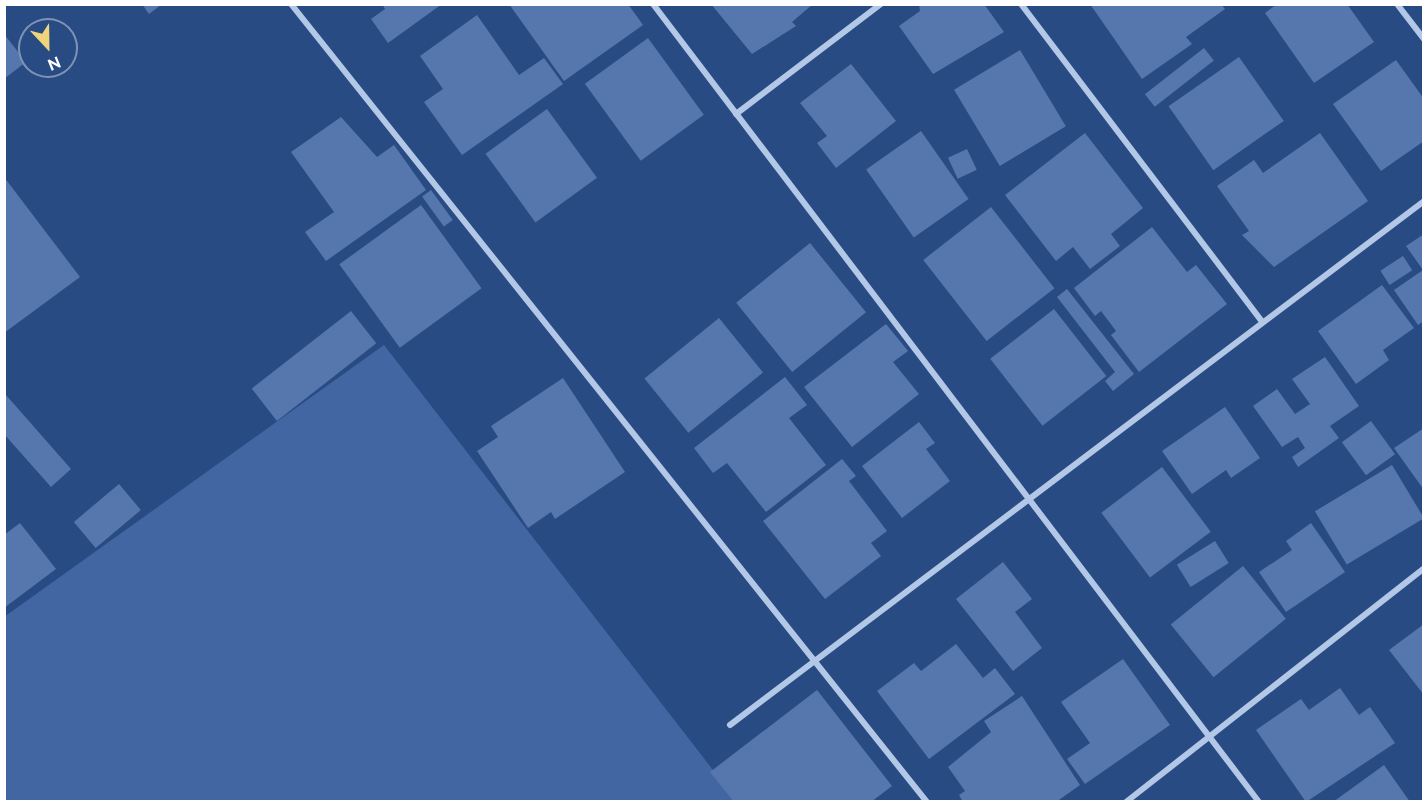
<!DOCTYPE html>
<style>
body{margin:0}
#map{position:relative;width:1428px;height:806px;overflow:hidden;background:#294b84;font-family:Raleway,sans-serif}
div>[style]{position:absolute}
.green>*{inset:0;background:#4166a2}
.building>*{inset:0;background:#5677ad;transform-origin:0 0}
.street>*{height:6px;margin:-3px;padding:0 3px;transform-origin:3px;border-radius:3px;background:#b3c7e7}
span{translate:-50% -50%;white-space:nowrap;text-align:center;line-height:1.15;-webkit-text-stroke:6px #294b84;paint-order:stroke}
.frame{position:absolute;inset:0;border:6px solid #fff;pointer-events:none}
.north{position:absolute;left:18px;top:18px;width:60px;height:60px;box-sizing:border-box;background:#294b84;border:2px solid #7f93b5;border-radius:50%;rotate:158deg;font-size:16px;font-weight:700;line-height:24px;text-align:center;color:#fff}
.north::after{content:'';display:block;margin:auto;width:21px;height:27px;background:#eed47a;clip-path:polygon(50% 0,100% 100%,50% 72%,0 100%)}
</style>
<div id="map">
<div class="green">
<i style="clip-path:polygon(384px 345px,737px 801px,5px 801px,4px 617px)"></i>
</div>
<div class="building">
<i style="clip-path:polygon(142px 4px,162px 4px,149px 14px)"></i>
<i style="clip-path:polygon(382px 4px,442px 4px,388px 43px,371px 19px,385px 9px)"></i>
<i style="clip-path:polygon(509px 4px,628px 4px,643px 25px,564px 81px)"></i>
<i style="clip-path:polygon(711px 4px,813px 4px,792px 22px,796px 26px,752px 54px)"></i>
<i style="clip-path:polygon(919px 4px,984px 4px,1004px 32px,933px 74px,899px 26px,920px 11px)"></i>
<i style="clip-path:polygon(1090px 4px,1221px 4px,1225px 9px,1186px 37px,1192px 44px,1142px 79px)"></i>
<i style="clip-path:polygon(1277px 4px,1347px 4px,1374px 42px,1314px 83px,1265px 13px)"></i>
<i style="clip-path:polygon(477px 15px,519px 75px,544px 58px,563px 84px,462px 155px,424px 102px,443px 89px,420px 56px)"></i>
<i style="clip-path:polygon(4px 34px,26px 62px,4px 79px)"></i>
<i style="left:648px;top:38px;width:95px;height:78px;rotate:54deg"></i>
<i style="left:1204px;top:48px;width:16px;height:75px;rotate:52deg"></i>
<i style="left:1020px;top:50px;width:89px;height:77px;rotate:59deg"></i>
<i style="left:1239px;top:57px;width:78px;height:86px;rotate:55deg"></i>
<i style="clip-path:polygon(1396px 60px,1424px 99px,1424px 141px,1381px 171px,1333px 104px)"></i>
<i style="clip-path:polygon(851px 64px,896px 121px,836px 168px,817px 143px,827px 136px,800px 103px)"></i>
<i style="left:547px;top:109px;width:85px;height:76px;rotate:54deg"></i>
<i style="clip-path:polygon(341px 117px,377px 157px,394px 145px,426px 190px,326px 261px,305px 232px,334px 212px,291px 152px)"></i>
<i style="left:921px;top:131px;width:83px;height:67px;rotate:55deg"></i>
<i style="clip-path:polygon(1085px 133px,1143px 208px,1111px 234px,1120px 246px,1090px 269px,1073px 247px,1056px 261px,1005px 195px)"></i>
<i style="clip-path:polygon(1320px 133px,1368px 201px,1274px 267px,1242px 235px,1249px 231px,1217px 186px,1254px 160px,1263px 173px)"></i>
<i style="left:967px;top:149px;width:23px;height:21px;rotate:65deg"></i>
<i style="clip-path:polygon(4px 177px,80px 277px,4px 333px)"></i>
<i style="left:431px;top:190px;width:37px;height:11px;rotate:54deg"></i>
<i style="left:421px;top:205px;width:103px;height:101px;rotate:54deg"></i>
<i style="left:991px;top:207px;width:103px;height:86px;rotate:52deg"></i>
<i style="clip-path:polygon(1152px 227px,1187px 272px,1196px 265px,1227px 304px,1139px 372px,1111px 335px,1116px 331px,1101px 311px,1095px 316px,1074px 288px)"></i>
<i style="clip-path:polygon(1424px 234px,1424px 321px,1418px 325px,1394px 290px,1423px 270px,1406px 246px)"></i>
<i style="left:810px;top:243px;width:89px;height:95px;rotate:51deg"></i>
<i style="left:1403px;top:256px;width:17px;height:27px;rotate:57deg"></i>
<i style="clip-path:polygon(1382px 285px,1414px 328px,1383px 350px,1389px 360px,1356px 384px,1318px 331px)"></i>
<i style="clip-path:polygon(1067px 289px,1134px 374px,1113px 391px,1105px 381px,1115px 372px,1057px 297px)"></i>
<i style="left:1054px;top:309px;width:85px;height:81px;rotate:52deg"></i>
<i style="left:351px;top:311px;width:41px;height:126px;rotate:52deg"></i>
<i style="left:719px;top:318px;width:70px;height:96px;rotate:51deg"></i>
<i style="clip-path:polygon(886px 324px,908px 351px,893px 362px,919px 394px,852px 447px,804px 387px)"></i>
<i style="clip-path:polygon(1325px 357px,1359px 406px,1330px 426px,1339px 438px,1298px 467px,1292px 457px,1305px 448px,1298px 437px,1282px 447px,1253px 406px,1277px 389px,1295px 414px,1310px 404px,1292px 379px)"></i>
<i style="clip-path:polygon(785px 377px,807px 405px,789px 418px,826px 465px,766px 512px,727px 463px,713px 473px,694px 448px)"></i>
<i style="clip-path:polygon(563px 378px,625px 472px,555px 519px,551px 512px,528px 528px,477px 451px,498px 437px,491px 426px)"></i>
<i style="clip-path:polygon(6px 395px,71px 469px,51px 487px,4px 434px)"></i>
<i style="clip-path:polygon(1225px 407px,1260px 458px,1231px 478px,1226px 470px,1192px 494px,1162px 451px)"></i>
<i style="left:1371px;top:421px;width:41px;height:36px;rotate:54deg"></i>
<i style="clip-path:polygon(919px 422px,935px 443px,926px 449px,950px 481px,902px 518px,862px 466px)"></i>
<i style="clip-path:polygon(1424px 428px,1424px 490px,1394px 448px)"></i>
<i style="clip-path:polygon(842px 459px,856px 476px,849px 481px,887px 531px,871px 543px,881px 556px,825px 599px,763px 521px)"></i>
<i style="left:1392px;top:465px;width:62px;height:90px;rotate:59deg"></i>
<i style="left:1162px;top:467px;width:81px;height:76px;rotate:53deg"></i>
<i style="left:119px;top:484px;width:34px;height:59px;rotate:50deg"></i>
<i style="clip-path:polygon(20px 523px,56px 569px,4px 608px,4px 535px)"></i>
<i style="clip-path:polygon(1311px 523px,1345px 572px,1286px 612px,1259px 572px,1292px 550px,1286px 541px)"></i>
<i style="left:1215px;top:541px;width:26px;height:45px;rotate:58deg"></i>
<i style="clip-path:polygon(1003px 562px,1032px 599px,1015px 612px,1042px 648px,1013px 671px,956px 599px)"></i>
<i style="left:1243px;top:566px;width:68px;height:93px;rotate:51deg"></i>
<i style="clip-path:polygon(1424px 624px,1424px 695px,1389px 650px)"></i>
<i style="clip-path:polygon(956px 644px,983px 678px,995px 668px,1015px 694px,929px 759px,877px 691px,914px 663px,921px 671px)"></i>
<i style="clip-path:polygon(1123px 659px,1170px 725px,1085px 784px,1067px 759px,1090px 743px,1061px 702px)"></i>
<i style="clip-path:polygon(1340px 688px,1359px 715px,1370px 707px,1395px 743px,1306px 802px,1256px 730px,1301px 699px,1309px 710px)"></i>
<i style="clip-path:polygon(817px 690px,892px 786px,871px 802px,734px 802px,710px 772px)"></i>
<i style="clip-path:polygon(1022px 696px,1080px 785px,1056px 802px,963px 802px,959px 795px,965px 791px,948px 767px,991px 732px,984px 721px)"></i>
<i style="clip-path:polygon(1384px 765px,1410px 802px,1333px 802px)"></i>
</div>
<div class="street">
<i style="left:291px;top:4px;width:1020px;rotate:51.45deg"></i>
<i style="left:653px;top:4px;width:1002px;rotate:52.79deg"></i>
<i style="left:1021px;top:4px;width:399px;rotate:52.8deg"></i>
<i style="left:1397px;top:4px;width:44px;rotate:52.4deg"></i>
<i style="left:736px;top:114px;width:182px;rotate:-37.2deg"></i>
<i style="left:730px;top:725px;width:870px;rotate:-37.05deg"></i>
<i style="left:1126px;top:802px;width:379px;rotate:-38.1deg"></i>
</div>
<div class="frame"></div>
<div class="north">N</div>
</div>
